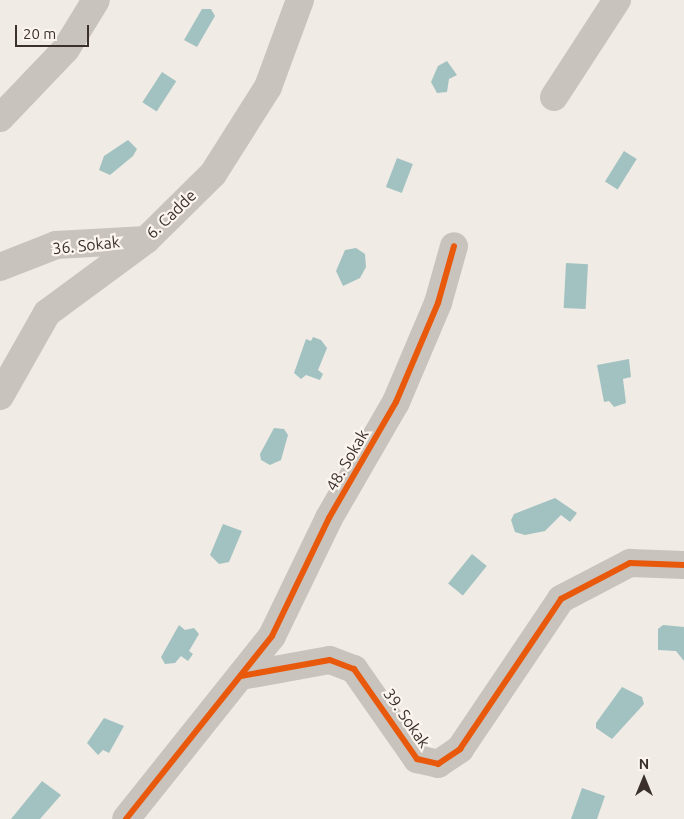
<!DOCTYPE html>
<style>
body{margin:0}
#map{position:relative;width:684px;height:819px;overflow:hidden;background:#f0ebe5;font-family:Ubuntu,sans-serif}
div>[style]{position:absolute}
.water>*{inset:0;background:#a1c2c1;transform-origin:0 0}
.minor>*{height:28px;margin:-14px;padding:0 14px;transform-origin:14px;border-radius:14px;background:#c9c3be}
.cycleway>*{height:6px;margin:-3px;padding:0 3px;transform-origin:3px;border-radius:3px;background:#e8590c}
span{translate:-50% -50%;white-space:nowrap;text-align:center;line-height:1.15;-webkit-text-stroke:4.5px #fbf5ee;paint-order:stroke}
.street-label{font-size:16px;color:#3b302b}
.north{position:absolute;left:619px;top:754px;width:50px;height:50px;-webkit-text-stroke:4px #fbf5ee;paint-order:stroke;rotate:0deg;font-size:14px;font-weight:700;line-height:20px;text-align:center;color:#3b302b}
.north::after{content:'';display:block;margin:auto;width:18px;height:22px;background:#3b302b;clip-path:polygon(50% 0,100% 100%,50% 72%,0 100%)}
.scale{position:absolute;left:15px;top:25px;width:74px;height:22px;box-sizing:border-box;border:2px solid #3b302b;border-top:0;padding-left:6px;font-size:15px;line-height:18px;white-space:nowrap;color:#3b302b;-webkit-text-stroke:4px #fbf5ee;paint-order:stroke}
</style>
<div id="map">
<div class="water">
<i style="clip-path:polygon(202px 9px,211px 9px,215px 16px,197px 47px,184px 40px)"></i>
<i style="clip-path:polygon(447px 61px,457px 75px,449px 79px,447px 92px,437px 93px,431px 82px,438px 66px)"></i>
<i style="left:162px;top:72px;width:17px;height:36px;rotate:33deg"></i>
<i style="clip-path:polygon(128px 140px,137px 149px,133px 156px,110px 175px,99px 170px,104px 156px)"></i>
<i style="left:624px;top:151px;width:15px;height:36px;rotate:32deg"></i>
<i style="left:397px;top:158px;width:17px;height:31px;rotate:21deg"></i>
<i style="clip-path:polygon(356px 248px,365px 254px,366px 267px,360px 278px,343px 286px,336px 271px,345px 250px)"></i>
<i style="left:566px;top:263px;width:22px;height:45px;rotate:3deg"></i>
<i style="clip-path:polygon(313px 337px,321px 340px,327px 348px,318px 370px,323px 374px,320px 380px,306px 375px,301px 379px,294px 373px,306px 339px,311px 341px)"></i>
<i style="clip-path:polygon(629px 359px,631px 377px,623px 379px,626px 403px,614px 407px,609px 401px,604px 402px,597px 365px)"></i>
<i style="clip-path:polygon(274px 428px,284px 429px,288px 435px,281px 460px,270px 465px,261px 460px,260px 454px)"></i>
<i style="clip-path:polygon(555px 498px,577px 513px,570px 522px,561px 515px,545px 531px,525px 535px,515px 532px,511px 520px,514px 514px)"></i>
<i style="clip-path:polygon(223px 524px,242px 531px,229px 562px,219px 564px,210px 555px)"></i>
<i style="left:472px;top:554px;width:19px;height:38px;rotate:39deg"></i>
<i style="clip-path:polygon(179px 625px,185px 630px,194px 628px,199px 634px,189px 651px,193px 654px,188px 661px,181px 656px,175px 663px,165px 664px,161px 657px)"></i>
<i style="clip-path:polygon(663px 625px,684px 627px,684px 661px,676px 651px,658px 650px,658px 629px)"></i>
<i style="clip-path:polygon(622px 687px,642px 697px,644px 704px,612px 739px,596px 728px,596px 723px)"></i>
<i style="clip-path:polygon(104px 718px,124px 726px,109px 753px,103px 750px,98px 755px,87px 743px)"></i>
<i style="clip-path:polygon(42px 781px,61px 795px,40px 819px,11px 819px)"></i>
<i style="clip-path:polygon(582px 788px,605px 796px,597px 819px,571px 819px)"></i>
</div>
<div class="minor">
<i style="left:554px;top:97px;width:116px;rotate:-57deg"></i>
<i style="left:0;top:118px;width:95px;rotate:-46.3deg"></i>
<i style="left:66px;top:49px;width:57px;rotate:-58.5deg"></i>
<i style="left:0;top:267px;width:60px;rotate:-21.4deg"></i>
<i style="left:56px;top:245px;width:90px;rotate:-3.2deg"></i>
<i style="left:0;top:396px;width:95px;rotate:-60.5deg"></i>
<i style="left:47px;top:313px;width:123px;rotate:-36.4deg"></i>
<i style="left:146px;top:240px;width:94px;rotate:-44.6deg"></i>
<i style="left:213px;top:174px;width:103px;rotate:-57.7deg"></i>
<i style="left:268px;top:87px;width:93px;rotate:-69.8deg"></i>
<i style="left:241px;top:676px;width:90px;rotate:-10.2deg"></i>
<i style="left:330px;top:660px;width:26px;rotate:21deg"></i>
<i style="left:354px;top:669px;width:110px;rotate:55deg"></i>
<i style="left:417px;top:759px;width:22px;rotate:13deg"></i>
<i style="left:438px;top:764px;width:27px;rotate:-34deg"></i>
<i style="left:460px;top:749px;width:181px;rotate:-56deg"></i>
<i style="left:561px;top:599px;width:78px;rotate:-27.6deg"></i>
<i style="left:630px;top:563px;width:54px;rotate:2.1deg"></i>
<i style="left:126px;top:819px;width:234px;rotate:-51.4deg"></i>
<i style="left:272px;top:636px;width:131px;rotate:-64.2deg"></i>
<i style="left:329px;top:518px;width:134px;rotate:-60deg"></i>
<i style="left:396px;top:402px;width:108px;rotate:-67deg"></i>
<i style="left:438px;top:303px;width:59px;rotate:-74.3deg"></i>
</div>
<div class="cycleway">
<i style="left:241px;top:676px;width:90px;rotate:-10.2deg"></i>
<i style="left:330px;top:660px;width:26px;rotate:21deg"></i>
<i style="left:354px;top:669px;width:110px;rotate:55deg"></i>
<i style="left:417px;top:759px;width:22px;rotate:13deg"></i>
<i style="left:438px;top:764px;width:27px;rotate:-34deg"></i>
<i style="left:460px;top:749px;width:181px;rotate:-56deg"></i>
<i style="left:561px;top:599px;width:78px;rotate:-27.6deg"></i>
<i style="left:630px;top:563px;width:54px;rotate:2.1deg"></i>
<i style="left:126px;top:819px;width:234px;rotate:-51.4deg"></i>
<i style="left:272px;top:636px;width:131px;rotate:-64.2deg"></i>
<i style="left:329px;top:518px;width:134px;rotate:-60deg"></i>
<i style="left:396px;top:402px;width:108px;rotate:-67deg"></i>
<i style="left:438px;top:303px;width:59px;rotate:-74.3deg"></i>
</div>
<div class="street-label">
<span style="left:171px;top:214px;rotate:-44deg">6. Cadde</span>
<span style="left:86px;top:245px;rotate:-6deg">36. Sokak</span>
<span style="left:347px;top:460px;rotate:-60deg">48. Sokak</span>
<span style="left:407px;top:718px;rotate:55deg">39. Sokak</span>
</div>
<div class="north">N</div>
<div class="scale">20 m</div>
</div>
